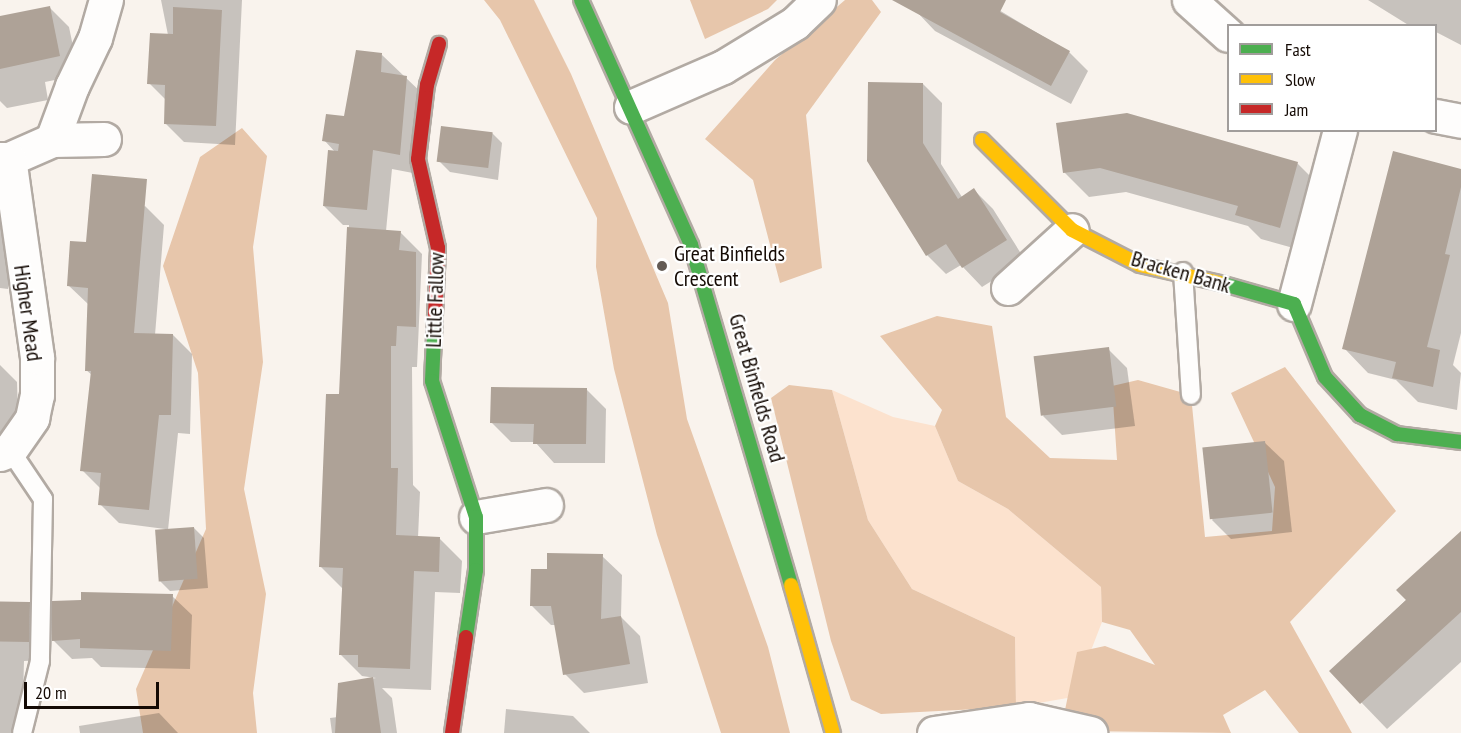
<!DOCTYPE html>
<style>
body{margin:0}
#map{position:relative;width:1461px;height:733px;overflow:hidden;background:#f9f3ed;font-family:"PT Sans Narrow",sans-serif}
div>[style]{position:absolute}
.green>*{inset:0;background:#fce2ce}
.forest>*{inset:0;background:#e7c6ab}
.shadow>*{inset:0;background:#0003}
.building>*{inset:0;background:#aea297;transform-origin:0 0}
.roads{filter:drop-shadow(2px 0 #b2aaa3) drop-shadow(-2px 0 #b2aaa3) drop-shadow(0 2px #b2aaa3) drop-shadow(0 -2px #b2aaa3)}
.lane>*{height:18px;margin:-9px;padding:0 9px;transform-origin:9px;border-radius:9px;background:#fefdfc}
.street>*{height:33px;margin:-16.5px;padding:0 16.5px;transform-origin:16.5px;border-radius:16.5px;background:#fefdfc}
.fast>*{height:14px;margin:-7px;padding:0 7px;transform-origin:7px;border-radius:7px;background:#4caf50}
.slow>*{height:14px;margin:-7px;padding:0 7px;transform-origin:7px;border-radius:7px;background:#ffc107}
.jam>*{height:14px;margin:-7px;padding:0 7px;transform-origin:7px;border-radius:7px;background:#c62828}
.dots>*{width:16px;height:16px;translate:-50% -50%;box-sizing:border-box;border:3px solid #fff;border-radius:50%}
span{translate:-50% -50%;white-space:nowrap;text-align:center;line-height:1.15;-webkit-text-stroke:4.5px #fff;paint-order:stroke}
.poi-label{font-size:22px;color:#140a04}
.left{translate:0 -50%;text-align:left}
.street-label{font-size:22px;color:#140a04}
.legend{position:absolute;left:1227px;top:24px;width:210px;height:108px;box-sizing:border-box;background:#fff;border:2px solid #a19d9b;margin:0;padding:8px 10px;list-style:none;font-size:18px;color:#140a04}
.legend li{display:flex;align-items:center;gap:12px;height:30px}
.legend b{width:30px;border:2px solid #a19d9b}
.scale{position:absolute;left:24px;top:682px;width:135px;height:27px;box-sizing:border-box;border:3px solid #140a04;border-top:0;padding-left:8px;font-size:18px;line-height:21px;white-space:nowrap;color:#140a04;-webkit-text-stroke:4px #fff;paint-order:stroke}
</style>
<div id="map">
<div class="green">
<i style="clip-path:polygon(832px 390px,893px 417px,935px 426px,958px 481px,1008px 509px,1101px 587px,1102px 622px,1073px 697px,1016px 707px,1015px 637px,912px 589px,868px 520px)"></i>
</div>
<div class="forest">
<i style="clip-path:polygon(484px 0,534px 0,571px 74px,668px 303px,687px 419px,768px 647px,790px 733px,721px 733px,657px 535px,614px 369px,596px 267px,597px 218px,500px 20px)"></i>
<i style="clip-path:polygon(690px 0,777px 0,768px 9px,705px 39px)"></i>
<i style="clip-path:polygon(845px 0,872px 0,881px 12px,806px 115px,822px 268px,780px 283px,753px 180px,705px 139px,775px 60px)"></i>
<i style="clip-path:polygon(242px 128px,267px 156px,253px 247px,263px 362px,244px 489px,266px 594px,253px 693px,257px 733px,143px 733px,136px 689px,206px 529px,198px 373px,163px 266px,200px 157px)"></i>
<i style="clip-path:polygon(937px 316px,992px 326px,1006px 417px,1050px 458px,1117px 460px,1112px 386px,1138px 380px,1191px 395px,1205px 537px,1272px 531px,1275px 487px,1231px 393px,1285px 367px,1396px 511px,1290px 622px,1352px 733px,1299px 733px,1265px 690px,1223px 715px,1231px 733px,1081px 731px,1065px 710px,1077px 652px,1105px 646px,1155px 665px,1130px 630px,1102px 622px,1101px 587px,1008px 509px,958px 481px,935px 426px,942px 410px,880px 336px)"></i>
<i style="clip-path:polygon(789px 385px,832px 390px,868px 520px,912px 589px,1015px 637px,1016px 707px,881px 714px,851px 700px,831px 641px,771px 398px)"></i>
</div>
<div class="shadow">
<i style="clip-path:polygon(161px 0,242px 0,235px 145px,184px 142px,165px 123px,166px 100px,149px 83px,168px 35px)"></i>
<i style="clip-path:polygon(922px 0,998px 0,994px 7px,1069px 52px,1088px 71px,1071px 104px,935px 31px,916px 11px)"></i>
<i style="clip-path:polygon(1368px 0,1461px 0,1461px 45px,1436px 32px,1436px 26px,1410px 26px)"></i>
<i style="clip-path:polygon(50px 8px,69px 27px,79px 75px,45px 82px,48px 100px,7px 108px,0 101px,0 18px)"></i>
<i style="clip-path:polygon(382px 55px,426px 97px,418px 174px,392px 169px,386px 231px,400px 232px,422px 254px,417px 367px,412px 367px,413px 485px,420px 492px,418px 538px,440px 539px,462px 561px,460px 593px,435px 592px,431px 690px,382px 688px,392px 698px,397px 733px,332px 733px,330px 718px,338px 717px,339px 684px,376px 678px,362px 676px,340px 654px,343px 589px,321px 567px,340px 395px,349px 225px,343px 225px,324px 206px,336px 153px,324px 140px,345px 117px)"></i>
<i style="clip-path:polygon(869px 83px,923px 84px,942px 103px,941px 164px,962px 197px,974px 190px,993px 209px,1025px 260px,982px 287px,961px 265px,946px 274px,927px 255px)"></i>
<i style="clip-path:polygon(1058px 124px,1297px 163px,1322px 188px,1304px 251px,1261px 239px,1248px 226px,1126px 192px,1089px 197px,1064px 172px)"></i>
<i style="clip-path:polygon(492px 133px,502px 143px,498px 180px,450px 172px,439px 161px)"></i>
<i style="clip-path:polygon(1461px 171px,1461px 333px,1453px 365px,1461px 373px,1457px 410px,1418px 402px,1396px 380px,1368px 373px,1344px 348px)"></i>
<i style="clip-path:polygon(145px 206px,164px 225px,155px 335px,173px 335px,192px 354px,190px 434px,178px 433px,168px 530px,194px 528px,204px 538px,208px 588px,170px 591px,160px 581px,165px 529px,119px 523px,100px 504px,101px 489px,82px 470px,92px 375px,86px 370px,88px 304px,68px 285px,88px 244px)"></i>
<i style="clip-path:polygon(0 227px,11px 239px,8px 289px,0 288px)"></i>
<i style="clip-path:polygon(1108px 349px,1127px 368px,1135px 426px,1062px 435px,1043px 416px)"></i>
<i style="clip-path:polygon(0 365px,17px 382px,19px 447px,0 447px,0 485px)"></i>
<i style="clip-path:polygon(587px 390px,606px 409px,605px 463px,554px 463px,535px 442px,511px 442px,492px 423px)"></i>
<i style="clip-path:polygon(1264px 442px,1284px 461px,1292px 532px,1231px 539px,1212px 520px)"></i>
<i style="clip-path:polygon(1461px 548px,1461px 662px,1387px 729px,1331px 671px)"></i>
<i style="clip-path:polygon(602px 556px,622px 575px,621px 617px,640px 636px,648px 683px,584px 693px,565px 674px,556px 625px,551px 625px,531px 605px,548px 571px)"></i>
<i style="clip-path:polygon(172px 596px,192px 615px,190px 669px,101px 667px,92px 658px,72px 659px,53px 640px)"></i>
<i style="clip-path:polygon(29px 604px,48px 622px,47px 660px,24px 661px,22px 733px,0 733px,0 605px)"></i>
<i style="clip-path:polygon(506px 709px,573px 716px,590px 733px,504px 733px)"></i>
<i style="clip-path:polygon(159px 713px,178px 733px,80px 733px,79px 726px)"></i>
</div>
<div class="building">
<i style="clip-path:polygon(892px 0,1006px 0,1000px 12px,1070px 51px,1051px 86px)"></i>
<i style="clip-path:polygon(50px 6px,60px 56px,0 69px,0 16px)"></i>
<i style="clip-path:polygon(173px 7px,222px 10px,216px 126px,164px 124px,165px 85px,147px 84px,150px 33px,173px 34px)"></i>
<i style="clip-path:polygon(356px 50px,382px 53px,381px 72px,407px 76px,400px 155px,373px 150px,367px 210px,323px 206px,328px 150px,338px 151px,339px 144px,322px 141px,326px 114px,344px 116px)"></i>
<i style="clip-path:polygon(868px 82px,923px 83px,923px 143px,958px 199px,974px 188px,1007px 240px,962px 268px,946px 244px,926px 256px,867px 161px)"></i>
<i style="clip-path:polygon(1127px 113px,1298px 162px,1280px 228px,1235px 215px,1238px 206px,1100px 168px,1063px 173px,1056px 123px)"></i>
<i style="left:441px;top:126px;width:52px;height:36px;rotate:7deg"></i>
<i style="clip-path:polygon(1393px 151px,1461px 169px,1461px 187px,1445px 254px,1450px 255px,1427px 347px,1440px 350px,1433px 387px,1392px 378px,1396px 362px,1342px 349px)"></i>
<i style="clip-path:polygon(92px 174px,147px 179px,134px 333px,173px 334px,171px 415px,159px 415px,149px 510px,98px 505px,101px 473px,80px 471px,91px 371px,85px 371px,88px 288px,67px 286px,70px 241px,86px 242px)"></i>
<i style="clip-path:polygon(347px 227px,401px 231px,399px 250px,416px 252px,416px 327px,397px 326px,396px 346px,391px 346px,391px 468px,398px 468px,396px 535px,440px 537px,439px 572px,414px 571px,410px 669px,358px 667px,358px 655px,339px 655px,343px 568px,319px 567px,326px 394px,339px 394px)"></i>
<i style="left:1109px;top:347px;width:60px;height:76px;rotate:83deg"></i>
<i style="clip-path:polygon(491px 387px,587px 388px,586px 444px,533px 444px,534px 424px,490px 423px)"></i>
<i style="left:1265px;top:441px;width:72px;height:63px;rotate:84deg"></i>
<i style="left:194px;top:527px;width:52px;height:39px;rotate:86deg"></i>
<i style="clip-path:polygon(1461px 531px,1461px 612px,1360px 704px,1329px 671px,1406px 600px,1396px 590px)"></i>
<i style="clip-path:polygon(547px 553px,603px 554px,601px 619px,621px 616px,630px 664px,563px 675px,551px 606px,530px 606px,531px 569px,547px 569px)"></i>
<i style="clip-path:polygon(81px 592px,173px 594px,171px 651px,80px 648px,80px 639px,52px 641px,52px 601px,81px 600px)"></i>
<i style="left:30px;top:602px;width:40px;height:30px;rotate:91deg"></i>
<i style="clip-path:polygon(373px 677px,381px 733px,335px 733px,338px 683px)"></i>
</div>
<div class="roads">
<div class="lane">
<i style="left:1183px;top:272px;width:123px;rotate:86.3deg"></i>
<i style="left:10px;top:450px;width:59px;rotate:56deg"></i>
<i style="left:43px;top:499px;width:162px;rotate:91.1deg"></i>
<i style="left:40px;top:661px;width:74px;rotate:104deg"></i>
</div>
<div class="street">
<i style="left:1189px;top:0;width:52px;rotate:41.9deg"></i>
<i style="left:631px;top:107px;width:100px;rotate:-23.5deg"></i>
<i style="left:723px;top:67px;width:84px;rotate:-31.4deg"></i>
<i style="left:795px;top:23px;width:33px;rotate:-44deg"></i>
<i style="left:1436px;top:116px;width:25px;rotate:11deg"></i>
<i style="left:52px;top:140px;width:58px;rotate:-69.7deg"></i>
<i style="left:72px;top:86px;width:53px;rotate:-64.4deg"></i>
<i style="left:95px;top:38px;width:40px;rotate:-74deg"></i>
<i style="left:0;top:159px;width:9px"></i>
<i style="left:9px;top:159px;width:47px;rotate:-23.8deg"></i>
<i style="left:52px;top:140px;width:52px;rotate:-1.1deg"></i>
<i style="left:1008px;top:288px;width:86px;rotate:-42.2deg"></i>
<i style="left:1294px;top:304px;width:180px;rotate:-75.2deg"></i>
<i style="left:0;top:454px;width:11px;rotate:-22deg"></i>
<i style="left:10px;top:450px;width:39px;rotate:-55deg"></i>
<i style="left:32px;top:418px;width:24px;rotate:-78deg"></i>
<i style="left:37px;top:395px;width:38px;rotate:-90deg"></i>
<i style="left:37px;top:357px;width:200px;rotate:-98deg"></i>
<i style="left:476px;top:517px;width:71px;rotate:-9.7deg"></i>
<i style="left:934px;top:733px;width:96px;rotate:-8.4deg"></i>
<i style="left:1029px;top:719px;width:63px;rotate:12.9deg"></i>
</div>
<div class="fast">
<i style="left:581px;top:0;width:269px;rotate:65.8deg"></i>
<i style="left:691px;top:245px;width:354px;rotate:73.6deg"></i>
<i style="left:1220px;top:283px;width:77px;rotate:15.8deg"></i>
<i style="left:1294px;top:304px;width:79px;rotate:67deg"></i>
<i style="left:1325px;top:377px;width:52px;rotate:47.4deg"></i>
<i style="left:1360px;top:415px;width:42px;rotate:27.2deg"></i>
<i style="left:1397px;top:434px;width:64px;rotate:7.1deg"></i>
<i style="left:435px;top:315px;width:66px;rotate:92.6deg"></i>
<i style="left:432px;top:381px;width:143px;rotate:72.1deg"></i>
<i style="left:476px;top:517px;width:53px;rotate:90deg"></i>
<i style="left:476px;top:570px;width:68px;rotate:98.5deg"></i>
</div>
<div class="slow">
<i style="left:982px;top:140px;width:127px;rotate:45deg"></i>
<i style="left:1072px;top:230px;width:76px;rotate:27.2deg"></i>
<i style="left:1140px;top:265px;width:82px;rotate:12.7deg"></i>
<i style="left:791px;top:585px;width:154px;rotate:74.2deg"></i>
</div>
<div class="jam">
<i style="left:435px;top:315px;width:67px;rotate:-87.4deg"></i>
<i style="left:438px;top:248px;width:91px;rotate:-102.7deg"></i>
<i style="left:418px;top:159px;width:75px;rotate:-83.1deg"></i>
<i style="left:427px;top:85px;width:43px;rotate:-73.7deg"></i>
<i style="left:452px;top:733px;width:97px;rotate:-81.7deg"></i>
</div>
</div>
<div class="dots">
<i style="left:662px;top:266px;background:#645c56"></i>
</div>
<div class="poi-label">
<span class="left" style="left:674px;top:266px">Great Binfields<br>Crescent</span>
</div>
<div class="street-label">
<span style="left:1181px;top:272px;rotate:16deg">Bracken Bank</span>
<span style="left:435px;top:300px;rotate:-88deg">Little Fallow</span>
<span style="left:28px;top:313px;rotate:82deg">Higher Mead</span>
<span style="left:757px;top:388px;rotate:74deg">Great Binfields Road</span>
</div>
<ul class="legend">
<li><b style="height:8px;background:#4caf50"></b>Fast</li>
<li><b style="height:8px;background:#ffc107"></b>Slow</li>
<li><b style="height:8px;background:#c62828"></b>Jam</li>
</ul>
<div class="scale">20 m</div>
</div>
